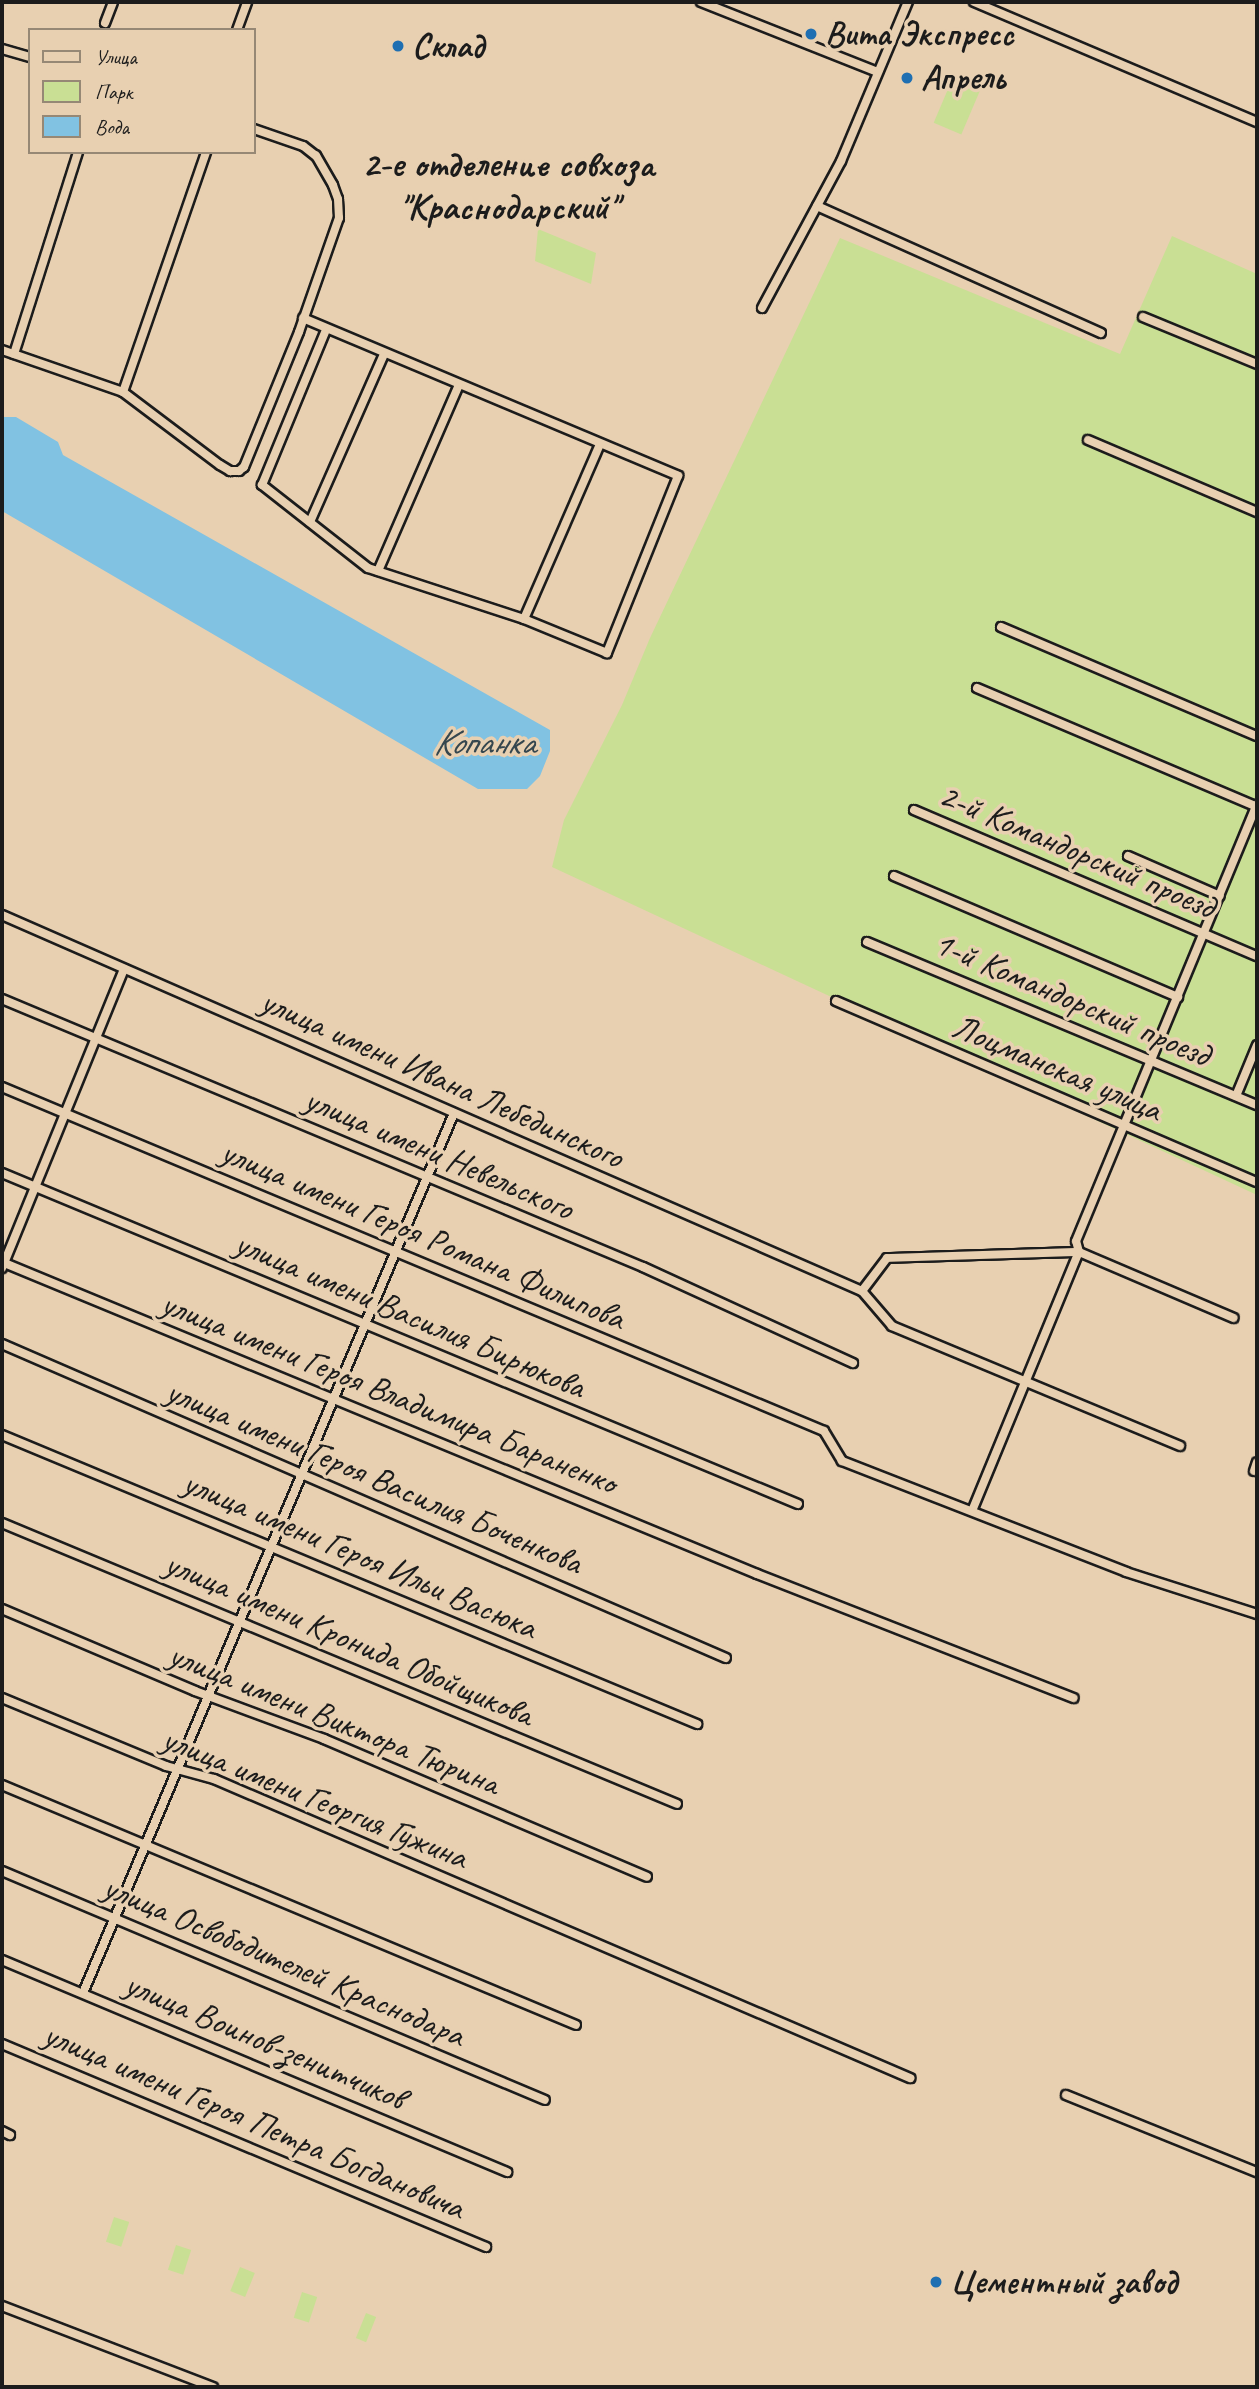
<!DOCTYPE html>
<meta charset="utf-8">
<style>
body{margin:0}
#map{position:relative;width:1259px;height:2389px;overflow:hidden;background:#e8d0b1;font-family:Caveat,sans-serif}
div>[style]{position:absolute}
.green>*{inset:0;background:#c9df94;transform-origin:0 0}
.water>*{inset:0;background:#81c2e2}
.roads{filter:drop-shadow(2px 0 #1c1c1c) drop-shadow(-2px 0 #1c1c1c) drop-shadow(0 2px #1c1c1c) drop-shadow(0 -2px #1c1c1c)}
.street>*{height:8px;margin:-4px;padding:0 4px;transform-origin:4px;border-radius:4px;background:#e8d0b1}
.dots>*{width:19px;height:19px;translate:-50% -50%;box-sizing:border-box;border:4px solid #e8d0b1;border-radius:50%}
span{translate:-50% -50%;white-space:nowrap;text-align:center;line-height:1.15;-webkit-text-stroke:7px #e8d0b1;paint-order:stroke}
.poi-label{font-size:35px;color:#1c1c1c;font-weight:700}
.left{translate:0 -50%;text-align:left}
.street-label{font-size:35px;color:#1c1c1c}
.neighbourhood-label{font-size:37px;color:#1c1c1c;font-weight:700}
.water-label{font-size:37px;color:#35464e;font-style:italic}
.frame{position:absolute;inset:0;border:4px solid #1c1c1c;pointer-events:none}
.legend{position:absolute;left:28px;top:28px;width:228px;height:126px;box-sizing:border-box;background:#e8d0b1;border:2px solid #968875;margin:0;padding:9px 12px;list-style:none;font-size:21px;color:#1c1c1c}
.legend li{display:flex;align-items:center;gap:14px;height:35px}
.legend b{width:35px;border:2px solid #968875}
</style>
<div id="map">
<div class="green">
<i style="left:954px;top:75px;width:30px;height:52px;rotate:23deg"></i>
<i style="clip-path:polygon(538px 229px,596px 253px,591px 284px,535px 261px)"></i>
<i style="clip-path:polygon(1172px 236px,1257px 274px,1257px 1195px,552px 867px,564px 820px,622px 705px,650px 638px,840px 238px,1120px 354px)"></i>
<i style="left:114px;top:2217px;width:16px;height:26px;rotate:18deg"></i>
<i style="left:176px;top:2245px;width:16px;height:26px;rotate:18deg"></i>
<i style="left:240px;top:2267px;width:16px;height:26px;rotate:22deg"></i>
<i style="left:302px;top:2292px;width:16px;height:27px;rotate:18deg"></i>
<i style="left:366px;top:2313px;width:11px;height:27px;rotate:22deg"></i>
</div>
<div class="water">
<i style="clip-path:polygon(2px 417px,16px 417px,58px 442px,63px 455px,550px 730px,550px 751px,540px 776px,527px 789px,478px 789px,2px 511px)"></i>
</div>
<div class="roads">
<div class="street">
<i style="left:701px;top:2px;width:190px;rotate:21.6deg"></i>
<i style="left:974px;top:2px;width:307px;rotate:23deg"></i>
<i style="left:105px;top:23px;width:22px;rotate:-69deg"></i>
<i style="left:237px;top:30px;width:30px;rotate:-70deg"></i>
<i style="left:2px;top:49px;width:29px;rotate:16deg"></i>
<i style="left:817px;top:206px;width:311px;rotate:24.1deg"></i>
<i style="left:762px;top:308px;width:167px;rotate:-61.7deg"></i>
<i style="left:841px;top:161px;width:173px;rotate:-67.2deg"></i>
<i style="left:1143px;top:317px;width:123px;rotate:22.4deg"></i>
<i style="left:303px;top:318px;width:407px;rotate:22.8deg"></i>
<i style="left:678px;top:476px;width:191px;rotate:111.9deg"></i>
<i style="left:607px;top:653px;width:90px;rotate:-157.7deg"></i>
<i style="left:524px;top:619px;width:164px;rotate:-161.9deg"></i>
<i style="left:368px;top:568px;width:135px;rotate:-141.9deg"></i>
<i style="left:262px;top:485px;width:168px;rotate:-67.6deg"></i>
<i style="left:2px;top:350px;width:128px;rotate:19.1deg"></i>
<i style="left:123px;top:392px;width:121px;rotate:37deg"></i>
<i style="left:220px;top:465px;width:12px;rotate:31deg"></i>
<i style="left:230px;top:471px;width:9px"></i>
<i style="left:239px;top:471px;width:6px;rotate:-39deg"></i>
<i style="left:244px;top:467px;width:146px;rotate:-67.8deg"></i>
<i style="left:299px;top:332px;width:121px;rotate:-70.7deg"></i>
<i style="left:339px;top:218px;width:19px;rotate:-93deg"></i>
<i style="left:338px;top:199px;width:15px;rotate:-110deg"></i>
<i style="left:333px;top:185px;width:34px;rotate:-120deg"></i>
<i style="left:316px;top:156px;width:16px;rotate:-142deg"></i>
<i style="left:303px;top:146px;width:52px;rotate:-160.9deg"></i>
<i style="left:14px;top:354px;width:212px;rotate:-72.4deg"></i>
<i style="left:123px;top:392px;width:254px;rotate:-70.9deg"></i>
<i style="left:1088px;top:440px;width:184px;rotate:23.1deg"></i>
<i style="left:310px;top:522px;width:184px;rotate:-66.2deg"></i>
<i style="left:378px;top:571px;width:203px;rotate:-66.5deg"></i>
<i style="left:524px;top:619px;width:191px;rotate:-66.5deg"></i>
<i style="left:1001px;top:627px;width:278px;rotate:23.1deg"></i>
<i style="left:977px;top:688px;width:304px;rotate:23deg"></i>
<i style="left:914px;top:810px;width:373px;rotate:23.1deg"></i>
<i style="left:1128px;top:856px;width:100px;rotate:23.5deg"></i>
<i style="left:894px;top:876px;width:309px;rotate:23.1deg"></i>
<i style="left:2px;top:915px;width:939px;rotate:23.62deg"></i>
<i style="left:862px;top:1291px;width:46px;rotate:49.4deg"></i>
<i style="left:892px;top:1326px;width:312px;rotate:22.6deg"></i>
<i style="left:867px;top:942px;width:423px;rotate:22.7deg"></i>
<i style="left:2px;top:999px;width:695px;rotate:22.69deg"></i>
<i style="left:643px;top:1267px;width:231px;rotate:24.6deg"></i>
<i style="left:836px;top:1001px;width:458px;rotate:23.3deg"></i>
<i style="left:2px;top:1087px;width:891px;rotate:22.71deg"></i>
<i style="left:824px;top:1431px;width:35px;rotate:59deg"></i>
<i style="left:842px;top:1461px;width:305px;rotate:21.3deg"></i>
<i style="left:1126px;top:1572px;width:138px;rotate:17.8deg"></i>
<i style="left:1236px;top:1096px;width:55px;rotate:-67.6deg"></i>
<i style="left:2px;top:1173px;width:862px;rotate:22.58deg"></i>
<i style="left:2px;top:1262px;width:817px;rotate:22.45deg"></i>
<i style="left:757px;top:1574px;width:340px;rotate:21.4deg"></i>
<i style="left:2px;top:1268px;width:323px;rotate:-67.8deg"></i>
<i style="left:862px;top:1291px;width:41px;rotate:-52.9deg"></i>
<i style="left:887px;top:1258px;width:192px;rotate:-1.8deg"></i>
<i style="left:1079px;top:1252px;width:168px;rotate:23.1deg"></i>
<i style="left:2px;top:1344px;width:789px;rotate:23.45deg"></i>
<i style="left:2px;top:1435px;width:753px;rotate:22.58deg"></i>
<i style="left:1254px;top:1471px;width:9px;rotate:-72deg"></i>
<i style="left:972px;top:1511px;width:280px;rotate:-67.6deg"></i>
<i style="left:1079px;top:1252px;width:11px;rotate:-105deg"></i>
<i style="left:1076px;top:1241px;width:472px;rotate:-67.5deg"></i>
<i style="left:2px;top:1523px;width:731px;rotate:22.6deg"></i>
<i style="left:2px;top:1609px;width:210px;rotate:23deg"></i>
<i style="left:195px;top:1691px;width:138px;rotate:20.4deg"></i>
<i style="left:324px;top:1739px;width:351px;rotate:23.1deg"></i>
<i style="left:2px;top:1698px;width:178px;rotate:22.5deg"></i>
<i style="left:166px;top:1766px;width:50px;rotate:15.2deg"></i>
<i style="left:214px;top:1779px;width:758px;rotate:23.25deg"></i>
<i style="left:2px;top:1785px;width:622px;rotate:22.69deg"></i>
<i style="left:2px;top:1871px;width:589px;rotate:22.87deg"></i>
<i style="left:2px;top:1960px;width:548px;rotate:22.77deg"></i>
<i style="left:83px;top:1993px;width:955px;rotate:-67.14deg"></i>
<i style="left:2px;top:2044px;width:525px;rotate:22.75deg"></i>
<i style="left:1066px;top:2095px;width:206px;rotate:22deg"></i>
<i style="left:2px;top:2131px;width:9px;rotate:27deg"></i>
<i style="left:2px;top:2306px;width:226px;rotate:21deg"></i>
</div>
</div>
<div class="dots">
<i style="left:811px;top:34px;background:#1f6fb2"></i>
<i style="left:398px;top:46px;background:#1f6fb2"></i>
<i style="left:907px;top:78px;background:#1f6fb2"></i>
<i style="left:936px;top:2282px;background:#1f6fb2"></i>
</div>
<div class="poi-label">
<span class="left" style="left:825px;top:34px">Вита Экспресс</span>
<span class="left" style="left:412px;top:46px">Склад</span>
<span class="left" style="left:921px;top:78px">Апрель</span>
<span class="left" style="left:950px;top:2282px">Цементный завод</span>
</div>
<div class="street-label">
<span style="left:1077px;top:851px;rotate:23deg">2-й Командорский проезд</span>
<span style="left:1072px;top:999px;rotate:23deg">1-й Командорский проезд</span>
<span style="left:1057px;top:1068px;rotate:23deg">Лоцманская улица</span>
<span style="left:442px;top:1079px;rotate:24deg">улица имени Ивана Лебединского</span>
<span style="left:439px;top:1154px;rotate:23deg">улица имени Невельского</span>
<span style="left:423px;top:1235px;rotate:23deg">улица имени Героя Романа Филипова</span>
<span style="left:410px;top:1315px;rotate:23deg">улица имени Василия Бирюкова</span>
<span style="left:389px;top:1393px;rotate:22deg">улица имени Героя Владимира Бараненко</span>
<span style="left:374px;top:1477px;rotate:23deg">улица имени Героя Василия Боченкова</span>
<span style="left:360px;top:1555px;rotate:23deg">улица имени Героя Ильи Васюка</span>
<span style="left:349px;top:1639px;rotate:23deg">улица имени Кронида Обойщикова</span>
<span style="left:334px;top:1719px;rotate:22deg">улица имени Виктора Тюрина</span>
<span style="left:315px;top:1798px;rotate:22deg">улица имени Георгия Гужина</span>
<span style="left:284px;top:1961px;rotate:23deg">улица Освободителей Краснодара</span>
<span style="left:265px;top:2041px;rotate:23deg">улица Воинов-зенитчиков</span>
<span style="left:254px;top:2121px;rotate:23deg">улица имени Героя Петра Богдановича</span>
</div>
<div class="neighbourhood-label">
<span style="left:508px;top:186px">2-е отделение совхоза<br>"Краснодарский"</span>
</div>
<div class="water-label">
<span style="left:484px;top:742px">Копанка</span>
</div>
<div class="frame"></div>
<ul class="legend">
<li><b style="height:9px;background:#e8d0b1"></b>Улица</li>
<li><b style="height:19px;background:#c9df94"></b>Парк</li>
<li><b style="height:19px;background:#81c2e2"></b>Вода</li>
</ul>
</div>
